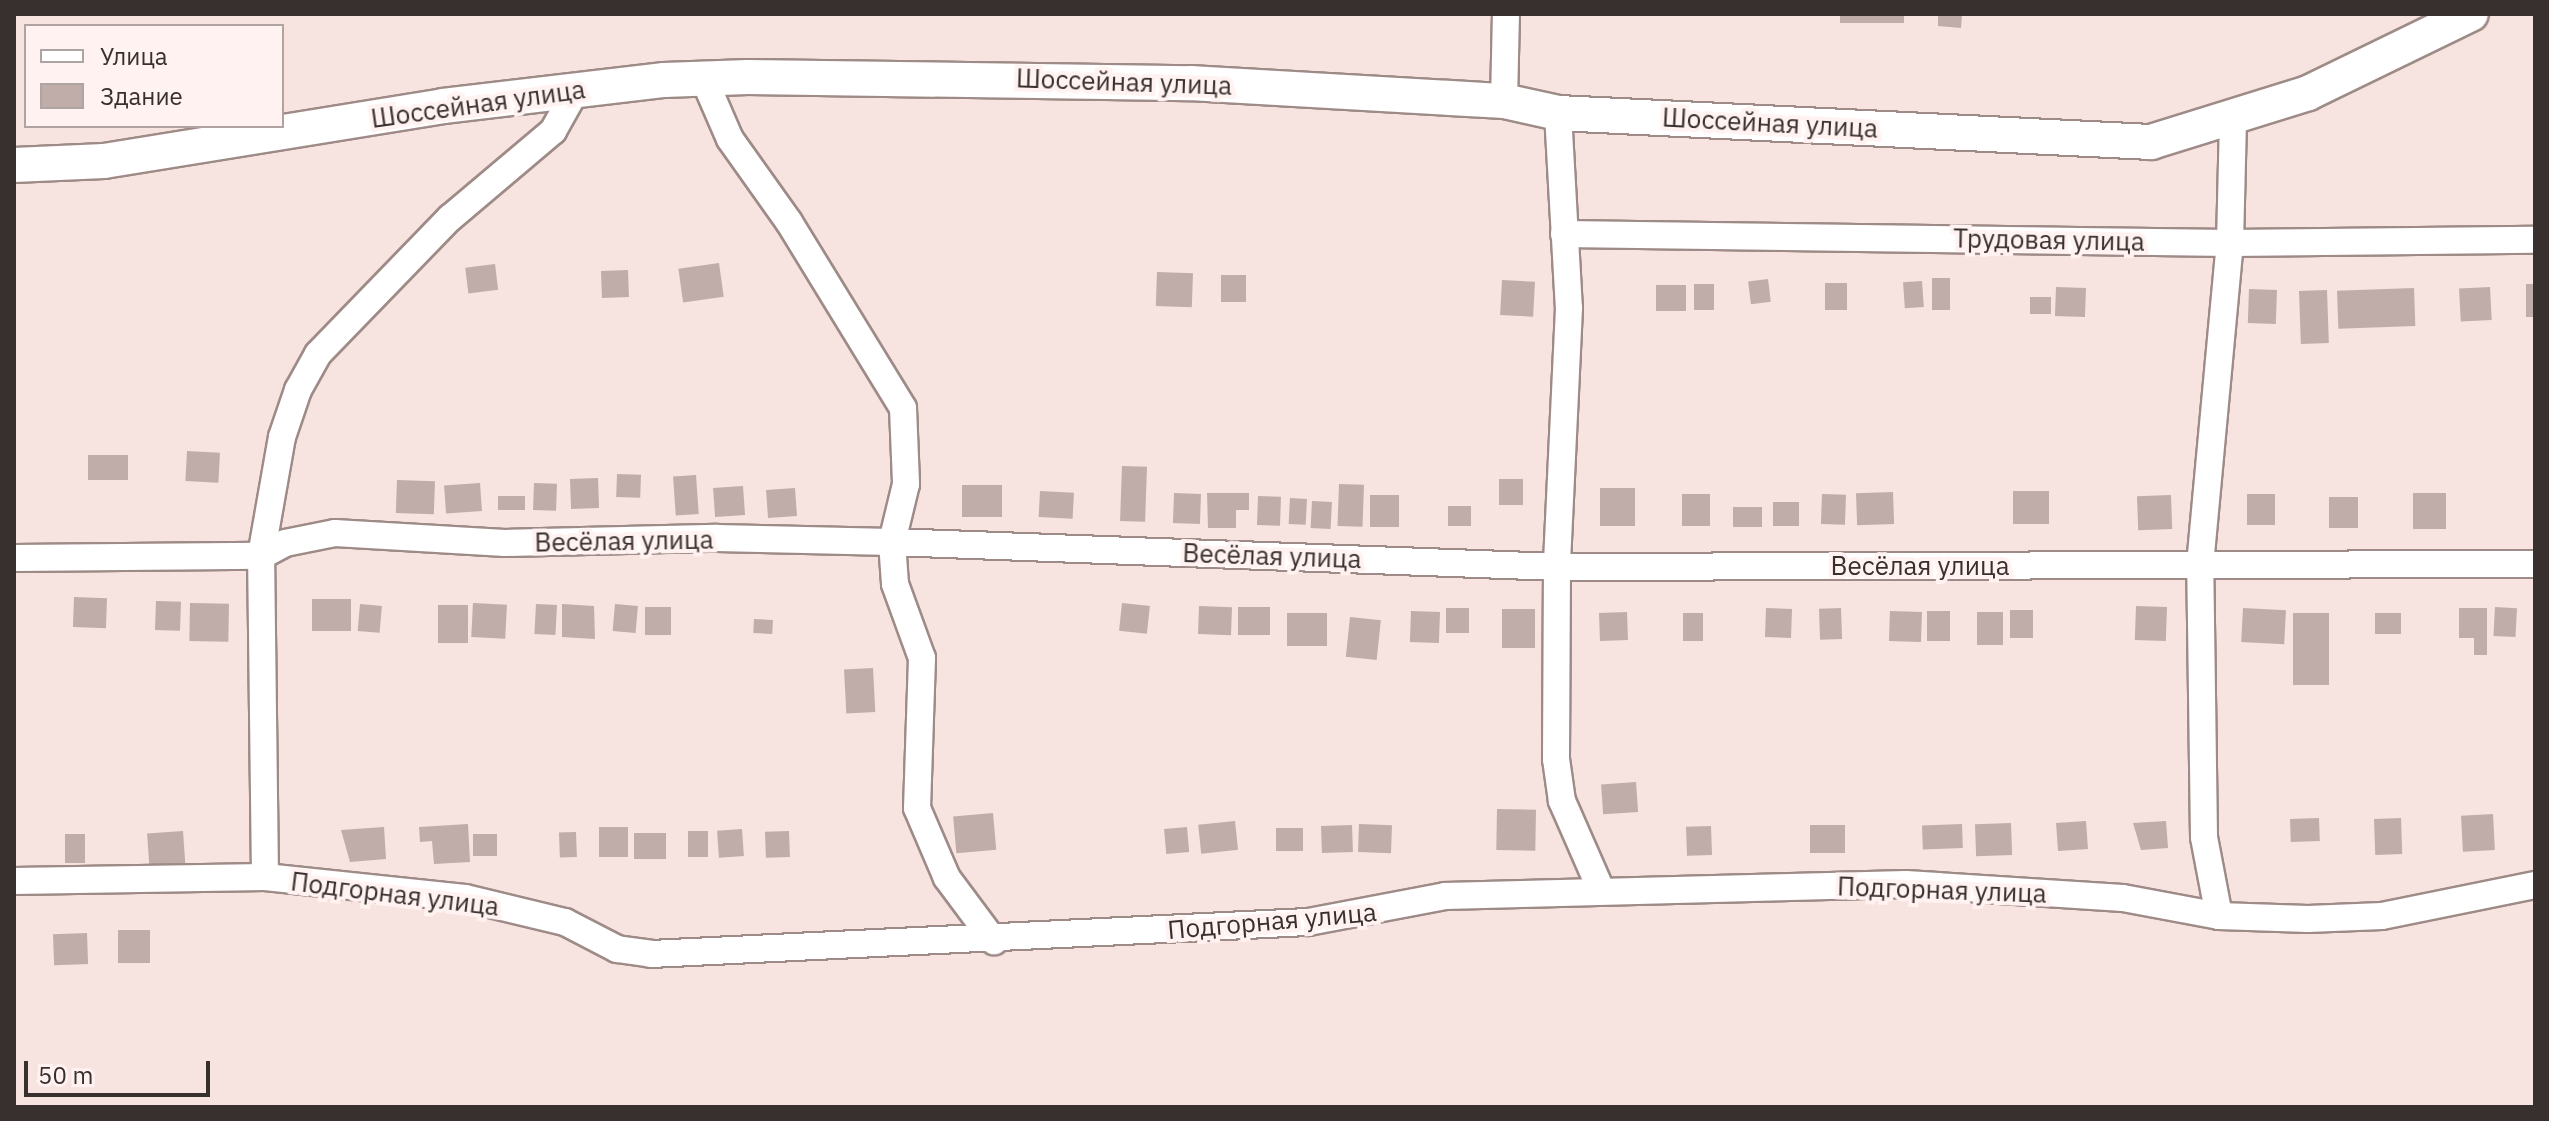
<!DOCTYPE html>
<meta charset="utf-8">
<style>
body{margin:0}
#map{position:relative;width:2549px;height:1121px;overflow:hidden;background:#f7e3df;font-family:"IBM Plex Sans",sans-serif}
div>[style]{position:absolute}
.building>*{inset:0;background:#c0aca8;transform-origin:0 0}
.roads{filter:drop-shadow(2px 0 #9e8b87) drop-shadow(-2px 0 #9e8b87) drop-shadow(0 2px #9e8b87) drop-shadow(0 -2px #9e8b87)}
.minor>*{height:26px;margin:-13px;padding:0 13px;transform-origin:13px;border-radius:13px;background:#fff}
.major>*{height:34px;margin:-17px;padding:0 17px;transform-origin:17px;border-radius:17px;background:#fff}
span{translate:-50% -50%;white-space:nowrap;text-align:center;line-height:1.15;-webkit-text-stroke:8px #fff2f0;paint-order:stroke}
.street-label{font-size:26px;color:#37302e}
.frame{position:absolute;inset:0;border:16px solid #37302e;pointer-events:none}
.legend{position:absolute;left:24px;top:24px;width:260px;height:104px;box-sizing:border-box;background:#fff2f0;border:2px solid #afa4a2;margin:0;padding:10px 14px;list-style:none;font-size:24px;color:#37302e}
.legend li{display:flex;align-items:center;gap:16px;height:40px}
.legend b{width:40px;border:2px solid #afa4a2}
.scale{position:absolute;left:24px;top:1061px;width:186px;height:36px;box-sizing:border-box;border:4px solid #37302e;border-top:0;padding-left:10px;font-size:24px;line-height:28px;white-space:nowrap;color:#37302e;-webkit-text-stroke:6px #fff2f0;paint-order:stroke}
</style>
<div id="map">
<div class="building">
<i style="left:1840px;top:14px;width:64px;height:9px"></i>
<i style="clip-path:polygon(1938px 14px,1962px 14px,1961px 28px,1938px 26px)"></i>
<i style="left:719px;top:263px;width:34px;height:41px;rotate:82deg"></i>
<i style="left:495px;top:264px;width:26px;height:30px;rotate:83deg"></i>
<i style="left:628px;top:270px;width:27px;height:27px;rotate:88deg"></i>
<i style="left:1157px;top:272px;width:36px;height:34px;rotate:2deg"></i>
<i style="left:1221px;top:275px;width:25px;height:27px"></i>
<i style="left:1932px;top:278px;width:18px;height:32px"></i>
<i style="left:1768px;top:279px;width:23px;height:20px;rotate:83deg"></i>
<i style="left:1502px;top:280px;width:33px;height:35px;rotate:3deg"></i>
<i style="left:1922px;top:281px;width:26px;height:19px;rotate:86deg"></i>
<i style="left:1825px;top:283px;width:22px;height:27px"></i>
<i style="left:1694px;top:284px;width:20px;height:26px"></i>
<i style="left:2526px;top:284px;width:9px;height:33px"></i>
<i style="left:1656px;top:285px;width:30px;height:26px"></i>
<i style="left:2056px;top:287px;width:30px;height:29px;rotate:2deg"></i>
<i style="left:2490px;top:287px;width:33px;height:31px;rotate:87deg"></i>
<i style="left:2414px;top:288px;width:38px;height:77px;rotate:88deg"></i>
<i style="left:2249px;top:289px;width:28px;height:34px;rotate:2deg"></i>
<i style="left:2327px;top:290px;width:53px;height:28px;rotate:88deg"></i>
<i style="left:2051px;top:297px;width:17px;height:21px;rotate:90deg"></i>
<i style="left:187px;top:451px;width:33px;height:30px;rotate:3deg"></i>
<i style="left:88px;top:455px;width:40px;height:25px"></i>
<i style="left:1122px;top:466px;width:25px;height:55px;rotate:2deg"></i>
<i style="left:617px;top:474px;width:24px;height:23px;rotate:2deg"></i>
<i style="left:696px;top:475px;width:39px;height:23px;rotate:86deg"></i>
<i style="left:598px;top:478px;width:30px;height:28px;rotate:88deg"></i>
<i style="left:1499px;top:479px;width:24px;height:26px"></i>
<i style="left:397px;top:480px;width:38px;height:33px;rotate:2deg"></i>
<i style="left:480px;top:483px;width:28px;height:36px;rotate:86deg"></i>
<i style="left:534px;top:483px;width:23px;height:27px;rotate:2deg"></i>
<i style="left:1339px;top:484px;width:25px;height:42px;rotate:2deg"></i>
<i style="left:962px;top:485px;width:40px;height:32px"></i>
<i style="left:743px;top:486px;width:29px;height:30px;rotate:86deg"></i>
<i style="left:795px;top:488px;width:28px;height:29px;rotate:86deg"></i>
<i style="left:1600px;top:488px;width:35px;height:38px"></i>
<i style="left:1040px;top:491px;width:34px;height:26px;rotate:3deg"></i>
<i style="left:2049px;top:491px;width:33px;height:36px;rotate:90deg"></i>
<i style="left:1893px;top:492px;width:32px;height:37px;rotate:88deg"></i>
<i style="left:1174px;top:493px;width:27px;height:30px;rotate:2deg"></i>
<i style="clip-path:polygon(1207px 493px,1249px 493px,1249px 510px,1236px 510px,1236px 528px,1208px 528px)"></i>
<i style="left:2413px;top:493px;width:33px;height:36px"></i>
<i style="left:1682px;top:494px;width:28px;height:32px"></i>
<i style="left:1822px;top:494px;width:24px;height:30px;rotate:2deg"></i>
<i style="left:2275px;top:494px;width:31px;height:28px;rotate:90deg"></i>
<i style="left:1370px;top:495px;width:29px;height:32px"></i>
<i style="left:2171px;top:495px;width:34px;height:34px;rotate:88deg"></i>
<i style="left:498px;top:496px;width:27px;height:14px"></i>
<i style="left:1258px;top:496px;width:23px;height:29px;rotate:2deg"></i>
<i style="left:2329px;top:497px;width:29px;height:31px"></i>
<i style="left:1290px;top:498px;width:17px;height:26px;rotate:3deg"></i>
<i style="left:1312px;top:501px;width:20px;height:27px;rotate:3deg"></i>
<i style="left:1773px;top:502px;width:26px;height:24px"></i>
<i style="left:1471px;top:506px;width:20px;height:23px;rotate:90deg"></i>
<i style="left:1762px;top:507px;width:20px;height:29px;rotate:90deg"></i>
<i style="left:74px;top:597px;width:33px;height:30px;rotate:2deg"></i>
<i style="left:312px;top:599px;width:39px;height:32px"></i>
<i style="left:156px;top:601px;width:25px;height:29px;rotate:2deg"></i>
<i style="left:190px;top:603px;width:39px;height:38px;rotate:1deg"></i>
<i style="left:473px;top:603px;width:34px;height:34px;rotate:3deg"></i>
<i style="left:1122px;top:603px;width:28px;height:28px;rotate:6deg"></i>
<i style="left:360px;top:604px;width:22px;height:27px;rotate:5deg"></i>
<i style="left:536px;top:604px;width:21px;height:30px;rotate:3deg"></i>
<i style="clip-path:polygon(562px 604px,594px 606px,595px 639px,562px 637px)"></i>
<i style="left:615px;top:604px;width:23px;height:27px;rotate:5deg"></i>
<i style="left:438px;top:605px;width:30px;height:38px"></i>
<i style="left:1199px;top:606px;width:33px;height:28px;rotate:2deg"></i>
<i style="left:2136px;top:606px;width:31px;height:34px;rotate:2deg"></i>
<i style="left:645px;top:607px;width:26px;height:28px"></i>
<i style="left:1238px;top:607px;width:32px;height:28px"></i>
<i style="left:2495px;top:607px;width:22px;height:29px;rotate:3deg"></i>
<i style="left:1446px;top:608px;width:23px;height:25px"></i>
<i style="left:1841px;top:608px;width:31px;height:22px;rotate:88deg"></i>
<i style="left:2243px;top:608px;width:43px;height:34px;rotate:3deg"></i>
<i style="clip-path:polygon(2459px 608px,2487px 608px,2487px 655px,2474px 655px,2474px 638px,2459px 638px)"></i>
<i style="left:1502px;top:609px;width:33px;height:39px"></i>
<i style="left:1792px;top:609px;width:29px;height:26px;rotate:92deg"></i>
<i style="left:2010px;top:610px;width:23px;height:28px"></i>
<i style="left:1411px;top:611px;width:29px;height:31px;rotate:2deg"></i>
<i style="left:1890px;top:611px;width:32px;height:30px;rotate:2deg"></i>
<i style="left:1927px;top:611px;width:23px;height:30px"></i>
<i style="left:1627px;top:612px;width:28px;height:28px;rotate:88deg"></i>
<i style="left:1977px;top:612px;width:26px;height:33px"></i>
<i style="left:1287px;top:613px;width:40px;height:33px"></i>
<i style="left:1683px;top:613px;width:20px;height:28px"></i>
<i style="left:2293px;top:613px;width:36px;height:72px"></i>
<i style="left:2375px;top:613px;width:26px;height:21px"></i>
<i style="left:1350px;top:617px;width:31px;height:40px;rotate:6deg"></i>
<i style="left:754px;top:619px;width:19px;height:14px;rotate:3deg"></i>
<i style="left:873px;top:668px;width:44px;height:29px;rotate:87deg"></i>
<i style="left:1636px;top:782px;width:30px;height:35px;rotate:86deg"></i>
<i style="left:1497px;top:809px;width:39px;height:41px;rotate:1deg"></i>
<i style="left:993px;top:813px;width:37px;height:40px;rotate:85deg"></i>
<i style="left:2493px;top:814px;width:36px;height:32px;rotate:87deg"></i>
<i style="left:2319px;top:818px;width:23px;height:29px;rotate:88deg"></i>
<i style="left:2401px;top:818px;width:36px;height:27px;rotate:88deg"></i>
<i style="left:1235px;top:821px;width:29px;height:37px;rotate:84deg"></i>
<i style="left:2086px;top:821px;width:28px;height:30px;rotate:86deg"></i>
<i style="clip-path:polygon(2166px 821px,2168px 848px,2141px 850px,2133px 823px)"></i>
<i style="left:2011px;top:823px;width:32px;height:36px;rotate:88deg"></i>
<i style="clip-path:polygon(468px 824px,470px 862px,434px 864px,432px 841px,420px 842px,419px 827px)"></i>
<i style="left:1359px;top:824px;width:33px;height:28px;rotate:2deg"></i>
<i style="left:1962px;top:824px;width:24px;height:40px;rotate:88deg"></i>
<i style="left:1352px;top:825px;width:27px;height:31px;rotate:88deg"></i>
<i style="left:1845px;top:825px;width:28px;height:35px;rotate:90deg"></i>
<i style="left:1711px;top:826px;width:29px;height:25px;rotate:88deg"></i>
<i style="clip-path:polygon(384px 827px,386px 859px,350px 862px,341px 830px)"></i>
<i style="left:628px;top:827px;width:30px;height:29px;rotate:90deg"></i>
<i style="left:1187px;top:827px;width:25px;height:23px;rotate:85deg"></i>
<i style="left:1303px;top:828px;width:23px;height:27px;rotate:90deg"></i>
<i style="left:742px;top:829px;width:27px;height:25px;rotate:86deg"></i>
<i style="left:183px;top:831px;width:32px;height:36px;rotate:86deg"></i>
<i style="left:688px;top:831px;width:20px;height:26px"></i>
<i style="left:789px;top:831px;width:26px;height:24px;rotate:88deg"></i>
<i style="left:576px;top:832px;width:25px;height:17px;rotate:88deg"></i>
<i style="left:634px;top:833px;width:32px;height:26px"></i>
<i style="left:65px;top:834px;width:20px;height:29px"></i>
<i style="left:497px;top:834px;width:22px;height:24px;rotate:90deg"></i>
<i style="left:118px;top:930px;width:32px;height:33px"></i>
<i style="left:87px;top:933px;width:31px;height:34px;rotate:88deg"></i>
</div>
<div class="roads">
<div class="minor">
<i style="left:704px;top:79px;width:65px;rotate:66.6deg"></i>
<i style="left:730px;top:139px;width:102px;rotate:54.6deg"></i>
<i style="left:789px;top:222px;width:218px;rotate:58.5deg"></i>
<i style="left:903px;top:408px;width:76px;rotate:87.7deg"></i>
<i style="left:906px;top:484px;width:60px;rotate:103.6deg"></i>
<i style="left:892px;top:542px;width:42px;rotate:85.9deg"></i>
<i style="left:895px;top:584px;width:79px;rotate:70deg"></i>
<i style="left:922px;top:658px;width:150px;rotate:91.9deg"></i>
<i style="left:917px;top:808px;width:76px;rotate:66.8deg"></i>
<i style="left:947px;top:878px;width:79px;rotate:53.3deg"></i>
<i style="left:1504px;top:101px;width:87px;rotate:-88.7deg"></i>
<i style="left:1558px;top:113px;width:195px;rotate:86.8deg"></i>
<i style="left:1569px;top:308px;width:259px;rotate:92.7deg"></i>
<i style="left:1557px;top:567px;width:192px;rotate:90.3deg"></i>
<i style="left:1556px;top:759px;width:42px;rotate:81.9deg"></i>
<i style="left:1562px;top:801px;width:97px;rotate:66.3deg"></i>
<i style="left:1564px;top:234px;width:666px;rotate:0.77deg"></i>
<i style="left:2230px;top:243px;width:305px;rotate:-0.6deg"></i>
<i style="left:14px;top:558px;width:247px;rotate:-0.5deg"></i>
<i style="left:261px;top:556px;width:27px;rotate:-28deg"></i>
<i style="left:285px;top:543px;width:51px;rotate:-11.3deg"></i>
<i style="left:335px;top:533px;width:170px;rotate:3.4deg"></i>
<i style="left:505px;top:543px;width:212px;rotate:-1.4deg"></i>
<i style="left:717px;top:538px;width:175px;rotate:1.3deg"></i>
<i style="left:892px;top:542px;width:665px;rotate:2.15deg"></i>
<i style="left:1557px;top:567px;width:978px;rotate:-0.18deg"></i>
<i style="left:265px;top:877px;width:321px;rotate:-90.7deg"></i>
<i style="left:261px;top:556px;width:121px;rotate:-80deg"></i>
<i style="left:282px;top:437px;width:50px;rotate:-71.2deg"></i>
<i style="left:298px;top:390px;width:41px;rotate:-60.9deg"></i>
<i style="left:318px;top:354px;width:190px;rotate:-45.9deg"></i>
<i style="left:450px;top:218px;width:135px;rotate:-40.2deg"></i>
<i style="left:553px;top:131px;width:47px;rotate:-60.7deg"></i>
<i style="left:14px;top:881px;width:251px;rotate:-0.9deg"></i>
<i style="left:265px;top:877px;width:201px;rotate:6deg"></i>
<i style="left:465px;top:898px;width:103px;rotate:13.5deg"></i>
<i style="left:565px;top:922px;width:59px;rotate:27.4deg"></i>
<i style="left:617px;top:949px;width:34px;rotate:8deg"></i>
<i style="left:651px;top:954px;width:658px;rotate:-2.79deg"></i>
<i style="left:1308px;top:922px;width:139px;rotate:-10.7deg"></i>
<i style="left:1445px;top:896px;width:461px;rotate:-1.5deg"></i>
<i style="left:1906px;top:884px;width:217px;rotate:3.7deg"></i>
<i style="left:2123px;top:898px;width:98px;rotate:10.6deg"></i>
<i style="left:2219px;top:916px;width:89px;rotate:1.9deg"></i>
<i style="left:2308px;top:919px;width:74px;rotate:-2.3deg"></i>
<i style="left:2382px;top:916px;width:156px;rotate:-11.5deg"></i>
<i style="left:2219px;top:916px;width:80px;rotate:-100.8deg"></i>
<i style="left:2204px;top:837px;width:272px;rotate:-90.8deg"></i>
<i style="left:2200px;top:565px;width:323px;rotate:-84.7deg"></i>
<i style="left:2230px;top:243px;width:127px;rotate:-88.6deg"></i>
</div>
<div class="major">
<i style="left:14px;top:165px;width:90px;rotate:-2.5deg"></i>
<i style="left:104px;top:161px;width:343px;rotate:-9.2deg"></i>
<i style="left:443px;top:106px;width:223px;rotate:-6.7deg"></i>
<i style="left:664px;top:80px;width:84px;rotate:-2deg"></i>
<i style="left:748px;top:77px;width:442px;rotate:0.8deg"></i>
<i style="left:1190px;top:83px;width:315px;rotate:3.3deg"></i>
<i style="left:1504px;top:101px;width:55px;rotate:12.5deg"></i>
<i style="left:1558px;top:113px;width:594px;rotate:2.8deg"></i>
<i style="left:2151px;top:142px;width:164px;rotate:-17.3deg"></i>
<i style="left:2308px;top:93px;width:181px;rotate:-25.9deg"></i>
</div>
</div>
<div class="street-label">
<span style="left:1124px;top:82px;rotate:2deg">Шоссейная улица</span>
<span style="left:478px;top:104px;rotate:-8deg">Шоссейная улица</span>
<span style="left:1770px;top:123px;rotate:3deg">Шоссейная улица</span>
<span style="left:2049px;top:240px;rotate:1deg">Трудовая улица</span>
<span style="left:624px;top:541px;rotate:-1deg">Весёлая улица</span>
<span style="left:1272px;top:556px;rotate:2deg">Весёлая улица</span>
<span style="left:1920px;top:566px">Весёлая улица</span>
<span style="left:1942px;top:890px;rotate:2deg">Подгорная улица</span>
<span style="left:395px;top:894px;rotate:7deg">Подгорная улица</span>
<span style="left:1272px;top:921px;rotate:-5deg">Подгорная улица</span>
</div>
<div class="frame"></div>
<ul class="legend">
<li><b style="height:10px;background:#fff"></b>Улица</li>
<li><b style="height:22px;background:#c0aca8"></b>Здание</li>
</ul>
<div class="scale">50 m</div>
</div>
